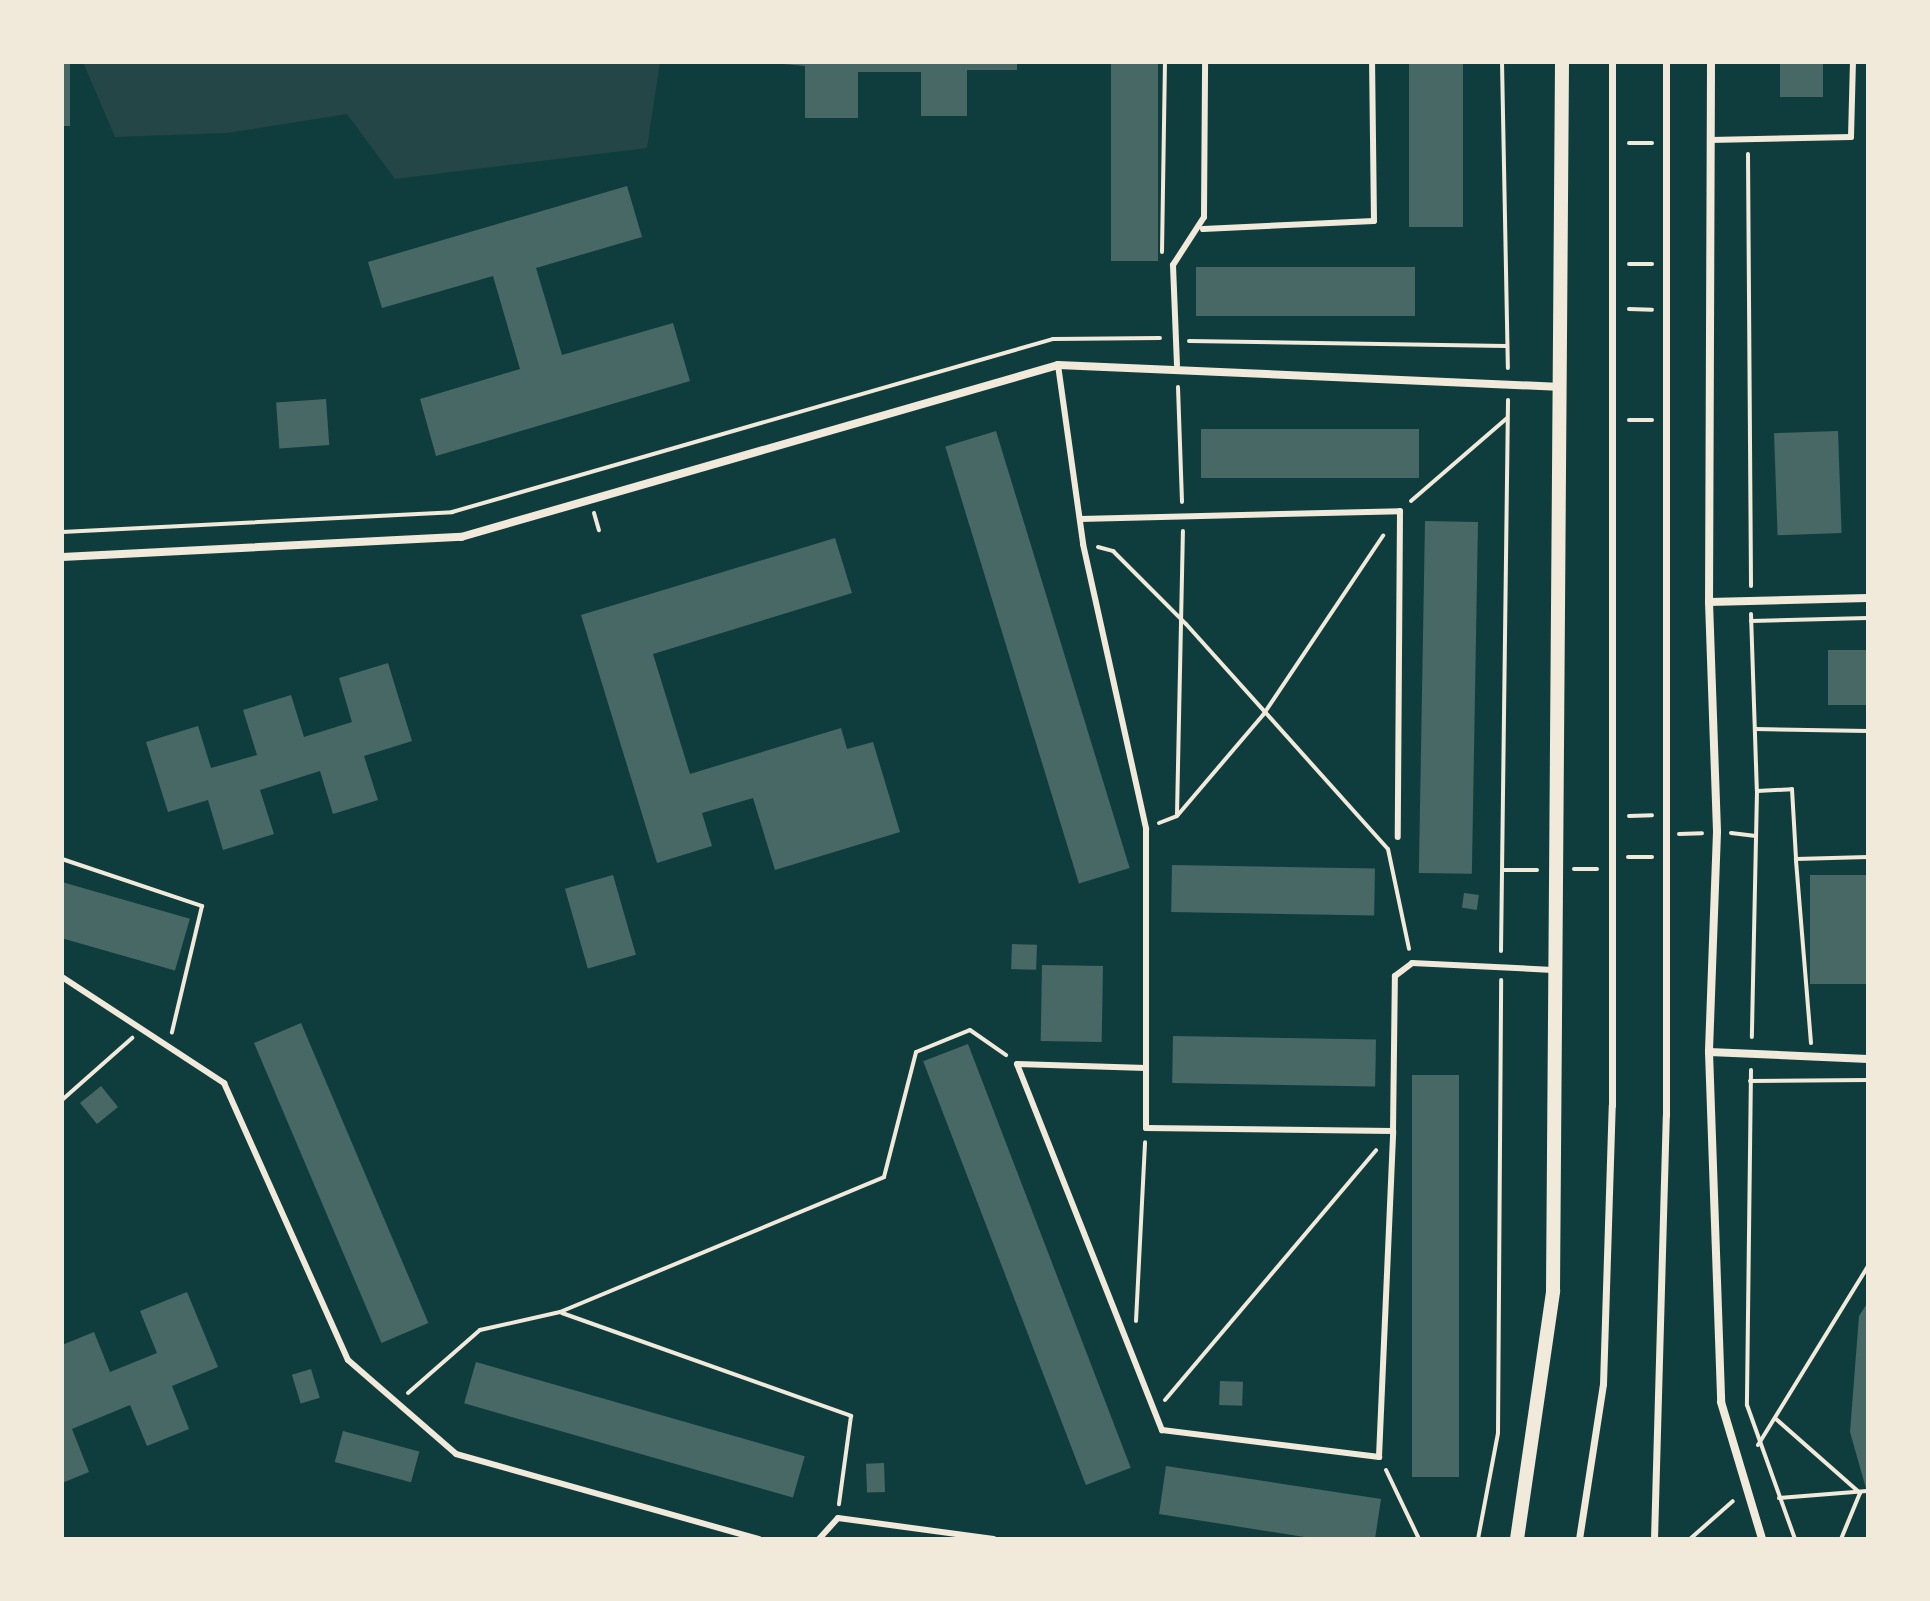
<!DOCTYPE html>
<style>
body{margin:0}
#map{position:relative;width:1930px;height:1601px;overflow:hidden;background:#0f3d3e;font-family:"Noto Serif",serif}
div>[style]{position:absolute}
.green>*{inset:0;background:#244646}
.building>*{inset:0;background:#486865;transform-origin:0 0}
.path>*{height:4px;margin:-2px;padding:0 2px;transform-origin:2px;border-radius:2px;background:#f1e9da}
.service>*{height:6px;margin:-3px;padding:0 3px;transform-origin:3px;border-radius:3px;background:#f1e9da}
.pedestrian>*{height:7px;margin:-3.5px;padding:0 3.5px;transform-origin:3.5px;border-radius:3.5px;background:#f1e9da}
.minor>*{height:8px;margin:-4px;padding:0 4px;transform-origin:4px;border-radius:4px;background:#f1e9da}
.tertiary>*{height:14px;margin:-7px;padding:0 7px;transform-origin:7px;border-radius:7px;background:#f1e9da}
span{translate:-50% -50%;white-space:nowrap;text-align:center;line-height:1.15;-webkit-text-stroke:6px #f1e9da;paint-order:stroke}
.frame{position:absolute;inset:0;border:64px solid #f1e9da;pointer-events:none}
</style>
<div id="map">
<div class="green">
<i style="clip-path:polygon(83px 62px,660px 62px,647px 148px,395px 179px,347px 114px,227px 133px,115px 137px)"></i>
</div>
<div class="building">
<i style="left:62px;top:62px;width:8px;height:64px"></i>
<i style="clip-path:polygon(763px 62px,1017px 62px,1017px 70px,967px 70px,967px 116px,921px 116px,921px 72px,858px 72px,858px 118px,805px 118px,805px 66px)"></i>
<i style="left:1111px;top:62px;width:47px;height:199px"></i>
<i style="left:1409px;top:62px;width:54px;height:165px"></i>
<i style="left:1780px;top:62px;width:43px;height:35px"></i>
<i style="clip-path:polygon(627px 186px,642px 237px,536px 268px,562px 355px,673px 323px,690px 381px,436px 456px,420px 399px,520px 369px,493px 276px,382px 308px,368px 262px)"></i>
<i style="left:1196px;top:267px;width:219px;height:49px"></i>
<i style="left:326px;top:399px;width:46px;height:50px;rotate:86deg"></i>
<i style="left:1201px;top:429px;width:218px;height:49px"></i>
<i style="left:996px;top:431px;width:457px;height:53px;rotate:73deg"></i>
<i style="left:1838px;top:431px;width:102px;height:64px;rotate:88deg"></i>
<i style="left:1425px;top:521px;width:53px;height:352px;rotate:1deg"></i>
<i style="clip-path:polygon(835px 538px,852px 593px,653px 654px,690px 774px,841px 728px,847px 749px,873px 742px,900px 832px,775px 870px,753px 798px,702px 813px,712px 846px,657px 863px,581px 615px)"></i>
<i style="left:1868px;top:650px;width:55px;height:40px;rotate:90deg"></i>
<i style="clip-path:polygon(388px 663px,412px 741px,364px 756px,378px 800px,333px 814px,320px 771px,260px 790px,274px 834px,223px 850px,208px 800px,168px 812px,146px 742px,198px 726px,211px 768px,257px 755px,243px 710px,291px 695px,304px 737px,352px 722px,339px 678px)"></i>
<i style="left:1172px;top:865px;width:203px;height:47px;rotate:1deg"></i>
<i style="left:613px;top:875px;width:83px;height:50px;rotate:74deg"></i>
<i style="left:1868px;top:875px;width:109px;height:58px;rotate:90deg"></i>
<i style="left:62px;top:882px;width:133px;height:54px;rotate:16deg"></i>
<i style="left:1464px;top:893px;width:15px;height:15px;rotate:8deg"></i>
<i style="left:1012px;top:944px;width:25px;height:25px;rotate:2deg"></i>
<i style="left:1042px;top:965px;width:61px;height:76px;rotate:1deg"></i>
<i style="left:301px;top:1023px;width:326px;height:51px;rotate:67deg"></i>
<i style="left:1173px;top:1036px;width:203px;height:47px;rotate:1deg"></i>
<i style="left:968px;top:1044px;width:454px;height:48px;rotate:69deg"></i>
<i style="left:1412px;top:1075px;width:47px;height:402px"></i>
<i style="left:101px;top:1086px;width:27px;height:27px;rotate:51deg"></i>
<i style="clip-path:polygon(187px 1292px,218px 1367px,172px 1386px,189px 1429px,147px 1446px,130px 1405px,72px 1429px,89px 1472px,62px 1483px,62px 1345px,94px 1332px,110px 1372px,157px 1353px,140px 1311px)"></i>
<i style="clip-path:polygon(1868px 1302px,1868px 1492px,1867px 1492px,1850px 1432px,1859px 1316px)"></i>
<i style="left:476px;top:1362px;width:342px;height:43px;rotate:16deg"></i>
<i style="left:311px;top:1369px;width:30px;height:20px;rotate:73deg"></i>
<i style="left:1220px;top:1381px;width:23px;height:24px;rotate:2deg"></i>
<i style="left:343px;top:1431px;width:79px;height:32px;rotate:15deg"></i>
<i style="left:884px;top:1463px;width:29px;height:18px;rotate:88deg"></i>
<i style="clip-path:polygon(1166px 1466px,1381px 1499px,1375px 1539px,1317px 1539px,1159px 1514px)"></i>
</div>
<div class="path">
<i style="left:1502px;top:62px;width:306px;rotate:88.9deg"></i>
<i style="left:1629px;top:143px;width:23px"></i>
<i style="left:1748px;top:154px;width:432px;rotate:89.6deg"></i>
<i style="left:1162px;top:252px;width:190px;rotate:-89.1deg"></i>
<i style="left:1629px;top:264px;width:23px"></i>
<i style="left:1629px;top:309px;width:23px;rotate:2deg"></i>
<i style="left:1189px;top:341px;width:317px;rotate:0.9deg"></i>
<i style="left:1178px;top:387px;width:115px;rotate:88deg"></i>
<i style="left:1629px;top:420px;width:23px"></i>
<i style="left:1411px;top:501px;width:127px;rotate:-40.8deg"></i>
<i style="left:594px;top:513px;width:18px;rotate:74deg"></i>
<i style="left:62px;top:532px;width:391px;rotate:-2.9deg"></i>
<i style="left:452px;top:512px;width:625px;rotate:-16.06deg"></i>
<i style="left:1053px;top:339px;width:107px;rotate:-0.5deg"></i>
<i style="left:1098px;top:547px;width:16px;rotate:15deg"></i>
<i style="left:1113px;top:551px;width:103px;rotate:45deg"></i>
<i style="left:1186px;top:624px;width:302px;rotate:48.1deg"></i>
<i style="left:1388px;top:849px;width:102px;rotate:78.1deg"></i>
<i style="left:1751px;top:614px;width:177px;rotate:88.1deg"></i>
<i style="left:1757px;top:791px;width:246px;rotate:91.2deg"></i>
<i style="left:1751px;top:621px;width:117px;rotate:-1.5deg"></i>
<i style="left:1755px;top:729px;width:113px;rotate:1deg"></i>
<i style="left:1757px;top:791px;width:35px;rotate:-3deg"></i>
<i style="left:1792px;top:789px;width:70px;rotate:86.7deg"></i>
<i style="left:1177px;top:814px;width:283px;rotate:-88.8deg"></i>
<i style="left:1629px;top:816px;width:23px;rotate:-2deg"></i>
<i style="left:1159px;top:823px;width:19px;rotate:-21deg"></i>
<i style="left:1177px;top:816px;width:133px;rotate:-49.6deg"></i>
<i style="left:1263px;top:715px;width:216px;rotate:-56.2deg"></i>
<i style="left:1731px;top:833px;width:25px;rotate:7deg"></i>
<i style="left:1679px;top:834px;width:23px;rotate:-2deg"></i>
<i style="left:1628px;top:857px;width:24px"></i>
<i style="left:62px;top:859px;width:148px;rotate:18.6deg"></i>
<i style="left:202px;top:906px;width:130px;rotate:103.4deg"></i>
<i style="left:1574px;top:869px;width:23px"></i>
<i style="left:1502px;top:870px;width:35px"></i>
<i style="left:1501px;top:951px;width:551px;rotate:-89.27deg"></i>
<i style="left:1811px;top:1043px;width:185px;rotate:-94.7deg"></i>
<i style="left:1796px;top:859px;width:72px;rotate:-1.6deg"></i>
<i style="left:1751px;top:1070px;width:335px;rotate:90.7deg"></i>
<i style="left:1747px;top:1405px;width:142px;rotate:70.3deg"></i>
<i style="left:1750px;top:1081px;width:118px;rotate:-0.5deg"></i>
<i style="left:62px;top:1100px;width:94px;rotate:-41.5deg"></i>
<i style="left:562px;top:1313px;width:307px;rotate:19.6deg"></i>
<i style="left:851px;top:1416px;width:89px;rotate:97.8deg"></i>
<i style="left:1136px;top:1321px;width:179px;rotate:-87.1deg"></i>
<i style="left:408px;top:1393px;width:96px;rotate:-41.2deg"></i>
<i style="left:480px;top:1330px;width:82px;rotate:-12.7deg"></i>
<i style="left:560px;top:1312px;width:351px;rotate:-22.6deg"></i>
<i style="left:884px;top:1177px;width:129px;rotate:-75.6deg"></i>
<i style="left:916px;top:1052px;width:58px;rotate:-22.2deg"></i>
<i style="left:970px;top:1030px;width:44px;rotate:34.8deg"></i>
<i style="left:1165px;top:1400px;width:327px;rotate:-49.8deg"></i>
<i style="left:1776px;top:1419px;width:112px;rotate:41.4deg"></i>
<i style="left:1860px;top:1493px;width:50px;rotate:112.4deg"></i>
<i style="left:1758px;top:1445px;width:210px;rotate:-58.4deg"></i>
<i style="left:1386px;top:1470px;width:76px;rotate:64.4deg"></i>
<i style="left:1779px;top:1498px;width:88px;rotate:-4.5deg"></i>
<i style="left:1478px;top:1539px;width:108px;rotate:-79.3deg"></i>
<i style="left:1498px;top:1433px;width:453px;rotate:-89.6deg"></i>
<i style="left:1690px;top:1539px;width:57px;rotate:-41.5deg"></i>
</div>
<div class="service">
<i style="left:1710px;top:140px;width:141px;rotate:-1.2deg"></i>
<i style="left:1851px;top:137px;width:75px;rotate:-88.5deg"></i>
<i style="left:1203px;top:229px;width:171px;rotate:-2.7deg"></i>
<i style="left:1374px;top:221px;width:159px;rotate:-90.7deg"></i>
<i style="left:1058px;top:365px;width:181px;rotate:82deg"></i>
<i style="left:1083px;top:544px;width:292px;rotate:77.5deg"></i>
<i style="left:1146px;top:829px;width:299px;rotate:90deg"></i>
<i style="left:1146px;top:1128px;width:247px;rotate:0.7deg"></i>
<i style="left:1393px;top:1131px;width:155px;rotate:-89.3deg"></i>
<i style="left:1395px;top:976px;width:21px;rotate:-37deg"></i>
<i style="left:1412px;top:963px;width:141px;rotate:2.8deg"></i>
<i style="left:1177px;top:365px;width:100px;rotate:-92.3deg"></i>
<i style="left:1173px;top:265px;width:57px;rotate:-57.1deg"></i>
<i style="left:1204px;top:217px;width:155px;rotate:-89.6deg"></i>
<i style="left:1080px;top:519px;width:320px;rotate:-1.4deg"></i>
<i style="left:1400px;top:511px;width:326px;rotate:90.4deg"></i>
<i style="left:62px;top:977px;width:194px;rotate:33.2deg"></i>
<i style="left:224px;top:1083px;width:303px;rotate:65.9deg"></i>
<i style="left:348px;top:1360px;width:143px;rotate:41deg"></i>
<i style="left:456px;top:1454px;width:315px;rotate:15.7deg"></i>
<i style="left:1146px;top:1068px;width:129px;rotate:-178.2deg"></i>
<i style="left:1017px;top:1064px;width:394px;rotate:68.4deg"></i>
<i style="left:1162px;top:1430px;width:219px;rotate:7.1deg"></i>
<i style="left:1379px;top:1457px;width:326px;rotate:-87.5deg"></i>
<i style="left:819px;top:1539px;width:28px;rotate:-48deg"></i>
<i style="left:838px;top:1518px;width:157px;rotate:7.7deg"></i>
</div>
<div class="pedestrian">
<i style="left:1579px;top:1539px;width:157px;rotate:-81.2deg"></i>
<i style="left:1603px;top:1384px;width:279px;rotate:-88.2deg"></i>
<i style="left:1612px;top:1105px;width:1043px;rotate:-90deg"></i>
<i style="left:1654px;top:1539px;width:424px;rotate:-88.4deg"></i>
<i style="left:1666px;top:1115px;width:1053px;rotate:-90deg"></i>
</div>
<div class="minor">
<i style="left:1711px;top:62px;width:540px;rotate:90.21deg"></i>
<i style="left:1709px;top:602px;width:230px;rotate:88deg"></i>
<i style="left:1717px;top:832px;width:220px;rotate:92.1deg"></i>
<i style="left:1709px;top:1052px;width:350px;rotate:88deg"></i>
<i style="left:1721px;top:1402px;width:143px;rotate:73.3deg"></i>
<i style="left:62px;top:557px;width:400px;rotate:-2.9deg"></i>
<i style="left:461px;top:537px;width:621px;rotate:-16.07deg"></i>
<i style="left:1058px;top:365px;width:504px;rotate:2.5deg"></i>
<i style="left:1709px;top:602px;width:159px;rotate:-1.4deg"></i>
<i style="left:1709px;top:1052px;width:159px;rotate:2.5deg"></i>
</div>
<div class="tertiary">
<i style="left:1517px;top:1539px;width:251px;rotate:-81.7deg"></i>
<i style="left:1553px;top:1291px;width:1229px;rotate:-89.58deg"></i>
</div>
<div class="frame"></div>
</div>
